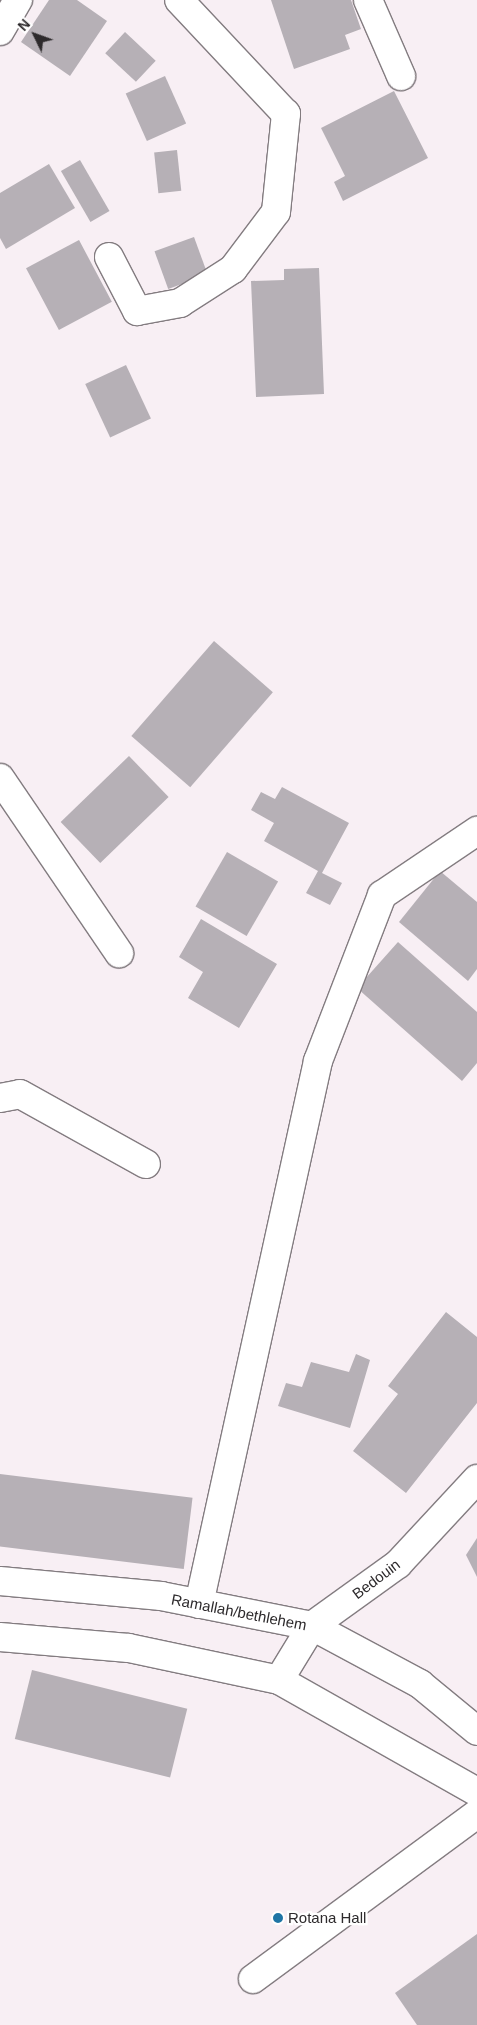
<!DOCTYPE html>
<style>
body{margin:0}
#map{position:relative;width:477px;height:2025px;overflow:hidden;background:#f8eff4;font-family:Helvetica,sans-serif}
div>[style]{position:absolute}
.building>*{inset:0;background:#b6b0b6;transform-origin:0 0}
.roads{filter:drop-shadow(1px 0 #837c80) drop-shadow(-1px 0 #837c80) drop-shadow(0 1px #837c80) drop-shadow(0 -1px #837c80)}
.minor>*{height:28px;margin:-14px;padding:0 14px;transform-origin:14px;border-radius:14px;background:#fff}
.major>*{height:28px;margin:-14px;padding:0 14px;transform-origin:14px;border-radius:14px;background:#fff}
.dots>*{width:14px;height:14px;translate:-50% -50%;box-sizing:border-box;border:2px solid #fff;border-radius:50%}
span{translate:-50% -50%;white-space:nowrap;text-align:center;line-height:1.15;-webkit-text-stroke:4.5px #fff;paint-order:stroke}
.street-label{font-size:15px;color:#2d2a2c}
.poi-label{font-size:15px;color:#2d2a2c}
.left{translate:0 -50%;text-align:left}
.north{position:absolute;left:10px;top:10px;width:50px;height:50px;-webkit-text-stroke:4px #fff;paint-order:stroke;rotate:312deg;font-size:14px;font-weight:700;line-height:20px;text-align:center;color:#2d2a2c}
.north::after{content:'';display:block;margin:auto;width:18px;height:22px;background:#2d2a2c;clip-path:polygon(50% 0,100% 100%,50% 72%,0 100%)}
</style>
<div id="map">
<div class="building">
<i style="clip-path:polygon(49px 0,77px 0,107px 21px,70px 76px,21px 42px)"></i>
<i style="clip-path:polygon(271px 0,351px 0,361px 29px,345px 35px,350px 49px,294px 69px)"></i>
<i style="left:125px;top:32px;width:42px;height:29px;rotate:43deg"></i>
<i style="left:165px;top:76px;width:52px;height:43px;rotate:66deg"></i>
<i style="clip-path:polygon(394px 91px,428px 158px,343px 201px,334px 182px,345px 176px,321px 128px)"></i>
<i style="left:177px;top:150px;width:41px;height:23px;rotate:84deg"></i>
<i style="left:80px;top:160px;width:59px;height:22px;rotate:60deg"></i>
<i style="clip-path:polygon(49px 164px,75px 208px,6px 249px,0 238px,0 193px)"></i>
<i style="left:194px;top:237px;width:40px;height:42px;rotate:70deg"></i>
<i style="left:79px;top:240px;width:70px;height:60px;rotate:62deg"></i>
<i style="clip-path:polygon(319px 268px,324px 394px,256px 397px,251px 281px,284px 280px,284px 269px)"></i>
<i style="left:126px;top:365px;width:59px;height:45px;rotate:65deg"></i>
<i style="left:214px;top:641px;width:78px;height:126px;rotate:41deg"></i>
<i style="left:129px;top:756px;width:57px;height:95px;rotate:46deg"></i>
<i style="clip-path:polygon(282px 787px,349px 823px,322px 873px,342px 883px,330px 905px,306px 893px,318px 871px,264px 841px,274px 823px,251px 810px,261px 792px,275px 799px)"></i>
<i style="left:227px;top:852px;width:59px;height:63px;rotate:30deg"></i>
<i style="clip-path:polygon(440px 871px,477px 902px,477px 969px,468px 981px,399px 922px)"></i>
<i style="clip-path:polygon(201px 919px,277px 964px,239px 1028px,188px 998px,203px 972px,179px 957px)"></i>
<i style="clip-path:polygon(398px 942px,477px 1012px,477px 1063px,462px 1081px,357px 988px)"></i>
<i style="clip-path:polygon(446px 1312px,477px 1337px,477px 1403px,406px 1493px,353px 1451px,398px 1394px,388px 1386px)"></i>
<i style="clip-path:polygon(356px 1354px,370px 1360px,350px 1428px,278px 1406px,286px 1383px,302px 1387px,311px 1362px,349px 1372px)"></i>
<i style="left:0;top:1474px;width:194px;height:72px;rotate:7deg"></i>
<i style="clip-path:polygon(477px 1538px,477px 1577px,466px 1555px)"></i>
<i style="left:32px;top:1670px;width:160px;height:71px;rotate:14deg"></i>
<i style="clip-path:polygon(477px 1934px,477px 2025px,417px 2025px,395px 1993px)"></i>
</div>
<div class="roads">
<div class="minor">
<i style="left:368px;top:0;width:83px;rotate:66.5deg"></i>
<i style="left:0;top:31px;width:36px;rotate:-60deg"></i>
<i style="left:109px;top:257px;width:61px;rotate:62.6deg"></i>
<i style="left:137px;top:311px;width:44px;rotate:-10.5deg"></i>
<i style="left:180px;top:303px;width:63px;rotate:-32.7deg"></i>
<i style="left:233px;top:269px;width:71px;rotate:-53deg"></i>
<i style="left:276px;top:212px;width:99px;rotate:-84.2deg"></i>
<i style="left:286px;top:114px;width:156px;rotate:-133.2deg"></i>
<i style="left:0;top:778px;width:212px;rotate:55.8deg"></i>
<i style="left:0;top:1098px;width:20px;rotate:-11deg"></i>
<i style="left:20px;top:1094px;width:144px;rotate:29.1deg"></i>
<i style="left:199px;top:1604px;width:556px;rotate:-77.64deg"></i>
<i style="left:318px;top:1061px;width:178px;rotate:-68.9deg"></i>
<i style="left:382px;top:895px;width:115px;rotate:-34deg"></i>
<i style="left:279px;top:1680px;width:63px;rotate:-58.6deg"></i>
<i style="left:312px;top:1626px;width:106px;rotate:-35.8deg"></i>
<i style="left:398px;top:1564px;width:116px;rotate:-47.1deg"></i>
<i style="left:253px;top:1979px;width:278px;rotate:-36.4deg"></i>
</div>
<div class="major">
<i style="left:0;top:1581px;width:162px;rotate:5.3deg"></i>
<i style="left:161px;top:1596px;width:154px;rotate:11.2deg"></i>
<i style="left:312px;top:1626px;width:123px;rotate:28.2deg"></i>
<i style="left:420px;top:1684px;width:74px;rotate:39.5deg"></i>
<i style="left:0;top:1637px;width:129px;rotate:4.9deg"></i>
<i style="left:129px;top:1648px;width:153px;rotate:12deg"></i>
<i style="left:279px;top:1680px;width:227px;rotate:29.5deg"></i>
</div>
</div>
<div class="dots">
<i style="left:278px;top:1918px;background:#1f75a5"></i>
</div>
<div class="street-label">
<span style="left:376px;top:1579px;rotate:-37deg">Bedouin</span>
<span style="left:239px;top:1612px;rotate:11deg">Ramallah/bethlehem</span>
</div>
<div class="poi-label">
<span class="left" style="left:288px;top:1918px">Rotana Hall</span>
</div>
<div class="north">N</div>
</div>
